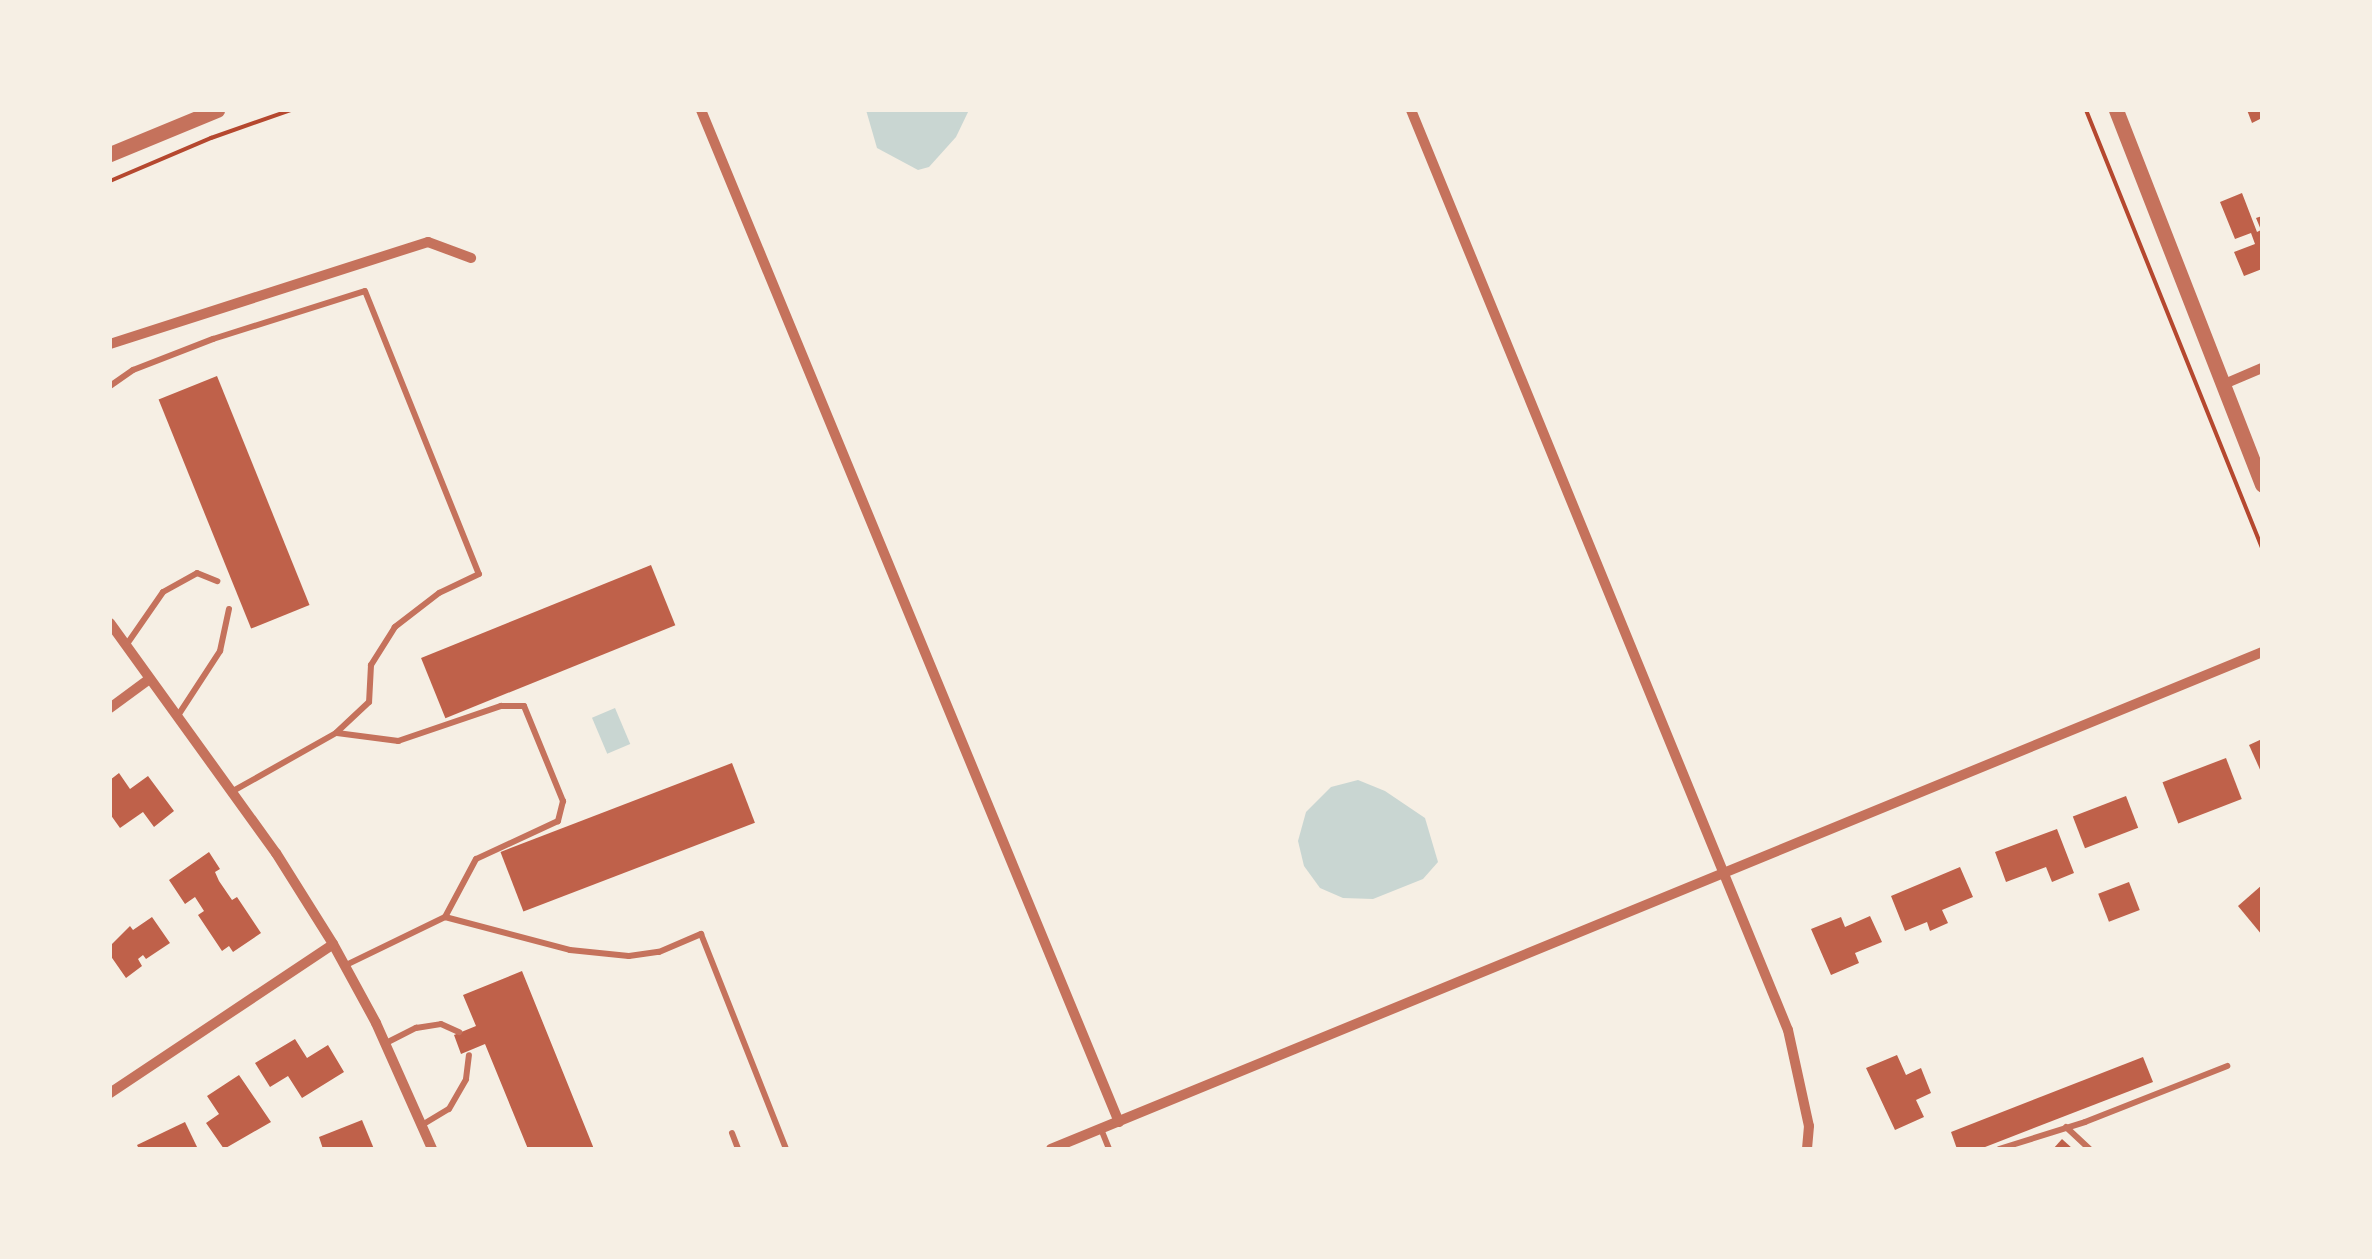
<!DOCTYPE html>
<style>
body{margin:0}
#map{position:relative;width:2372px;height:1259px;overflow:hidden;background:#f6efe4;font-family:Jost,sans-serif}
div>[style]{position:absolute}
.water>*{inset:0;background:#c9d6d2;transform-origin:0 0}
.building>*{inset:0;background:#bf614a;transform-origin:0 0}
.path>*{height:4px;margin:-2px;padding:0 2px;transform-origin:2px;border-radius:2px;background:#b5482f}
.service>*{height:6px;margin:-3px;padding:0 3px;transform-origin:3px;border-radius:3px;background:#c5725c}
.minor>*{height:10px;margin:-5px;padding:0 5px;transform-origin:5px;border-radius:5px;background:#c5725c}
.tertiary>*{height:15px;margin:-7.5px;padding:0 7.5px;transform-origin:7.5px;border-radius:7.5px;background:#c5725c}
span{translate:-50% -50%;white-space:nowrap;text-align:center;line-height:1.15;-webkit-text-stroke:8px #f6efe4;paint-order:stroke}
.frame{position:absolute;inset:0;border:112px solid #f6efe4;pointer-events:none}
</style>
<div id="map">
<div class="water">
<i style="clip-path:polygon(866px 110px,969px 110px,956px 137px,929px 167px,918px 170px,877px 148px)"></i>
<i style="left:615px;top:708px;width:39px;height:25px;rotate:67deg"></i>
<i style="clip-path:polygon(1358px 780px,1385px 791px,1425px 818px,1438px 862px,1423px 879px,1373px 899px,1343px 898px,1320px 888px,1304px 866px,1298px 841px,1306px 812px,1331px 787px)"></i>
</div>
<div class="building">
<i style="clip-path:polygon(2247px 110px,2262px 110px,2262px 118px,2252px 123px)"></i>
<i style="clip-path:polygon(2242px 193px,2257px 232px,2261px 230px,2256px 218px,2262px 216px,2262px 269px,2244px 276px,2234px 252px,2255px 244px,2251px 233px,2235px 239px,2220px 202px)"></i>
<i style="left:217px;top:376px;width:247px;height:63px;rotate:68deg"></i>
<i style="left:651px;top:565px;width:65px;height:248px;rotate:68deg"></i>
<i style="clip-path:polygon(2262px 739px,2262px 774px,2249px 745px)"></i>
<i style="left:2226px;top:758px;width:44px;height:68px;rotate:69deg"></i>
<i style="left:732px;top:763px;width:64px;height:248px;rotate:69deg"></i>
<i style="clip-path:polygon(119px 773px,130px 789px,148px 776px,174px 811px,154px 827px,143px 812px,120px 828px,110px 814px,110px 780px)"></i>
<i style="left:2126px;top:796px;width:34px;height:57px;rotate:69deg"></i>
<i style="clip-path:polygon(2057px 829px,2074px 873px,2052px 882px,2046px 867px,2006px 882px,1995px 852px)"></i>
<i style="clip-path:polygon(209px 852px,220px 869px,215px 872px,219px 881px,232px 900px,237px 897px,261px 933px,233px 952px,229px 946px,222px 951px,198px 915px,204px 911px,195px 897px,185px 904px,169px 880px)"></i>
<i style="clip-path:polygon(1960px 867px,1973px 897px,1942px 910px,1948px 923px,1930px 931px,1927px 922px,1905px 931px,1891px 896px)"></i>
<i style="left:2129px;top:882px;width:30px;height:33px;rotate:69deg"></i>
<i style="clip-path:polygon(2262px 885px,2262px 935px,2238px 906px)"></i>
<i style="clip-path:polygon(1870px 916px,1882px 942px,1855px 953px,1859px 963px,1831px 975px,1811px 929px,1841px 917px,1845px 927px)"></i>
<i style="clip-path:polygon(152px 917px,170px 943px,146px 959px,143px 955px,138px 959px,142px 966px,126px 978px,110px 955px,110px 946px,130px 926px,133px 930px)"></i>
<i style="clip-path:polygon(522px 971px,594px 1149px,528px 1149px,485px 1044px,461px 1054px,454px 1035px,476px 1026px,463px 995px)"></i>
<i style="clip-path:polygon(295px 1039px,307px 1058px,328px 1045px,344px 1072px,302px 1098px,288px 1076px,270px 1087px,255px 1063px)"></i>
<i style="clip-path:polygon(1897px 1055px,1906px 1075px,1921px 1068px,1931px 1093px,1916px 1100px,1924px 1117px,1895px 1130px,1866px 1068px)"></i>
<i style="clip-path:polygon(2143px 1057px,2153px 1082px,1980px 1149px,1957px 1149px,1951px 1132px)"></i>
<i style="clip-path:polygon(239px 1075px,271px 1122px,224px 1149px,206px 1123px,219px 1114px,207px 1096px)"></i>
<i style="clip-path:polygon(362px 1120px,374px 1149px,323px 1149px,319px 1137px)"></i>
<i style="clip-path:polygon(185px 1122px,198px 1149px,139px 1149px,137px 1145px)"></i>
<i style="clip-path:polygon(2062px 1139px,2073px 1149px,2053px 1149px)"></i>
</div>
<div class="path">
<i style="left:2086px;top:110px;width:471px;rotate:68.1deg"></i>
<i style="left:110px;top:181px;width:110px;rotate:-23.1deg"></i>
<i style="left:211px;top:138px;width:85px;rotate:-19.3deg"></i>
</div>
<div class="service">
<i style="left:110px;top:386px;width:28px;rotate:-35deg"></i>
<i style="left:133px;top:370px;width:86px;rotate:-21.2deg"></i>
<i style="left:213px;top:339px;width:159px;rotate:-17.5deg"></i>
<i style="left:365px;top:291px;width:305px;rotate:68.1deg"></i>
<i style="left:479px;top:574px;width:44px;rotate:154.6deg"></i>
<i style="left:439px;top:593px;width:56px;rotate:142.3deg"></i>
<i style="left:395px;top:627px;width:45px;rotate:122.3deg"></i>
<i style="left:371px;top:665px;width:37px;rotate:93deg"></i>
<i style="left:369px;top:702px;width:45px;rotate:136.8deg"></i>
<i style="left:336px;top:733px;width:118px;rotate:150.6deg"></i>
<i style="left:127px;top:644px;width:63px;rotate:-55.3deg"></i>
<i style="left:163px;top:592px;width:39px;rotate:-29deg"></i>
<i style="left:197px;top:573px;width:22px;rotate:22deg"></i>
<i style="left:177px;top:717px;width:79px;rotate:-56.9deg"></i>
<i style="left:220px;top:651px;width:43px;rotate:-77.9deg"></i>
<i style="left:337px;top:733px;width:62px;rotate:7.5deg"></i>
<i style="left:398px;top:741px;width:109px;rotate:-18.8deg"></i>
<i style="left:501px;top:706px;width:23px"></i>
<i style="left:524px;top:706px;width:103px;rotate:67.7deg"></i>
<i style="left:563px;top:801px;width:21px;rotate:104deg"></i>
<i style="left:558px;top:821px;width:90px;rotate:155.1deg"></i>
<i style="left:476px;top:859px;width:66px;rotate:118.1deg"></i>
<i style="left:445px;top:917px;width:112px;rotate:154.1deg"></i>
<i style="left:445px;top:917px;width:129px;rotate:14.8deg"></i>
<i style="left:570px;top:950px;width:59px;rotate:5.8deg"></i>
<i style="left:629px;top:956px;width:30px;rotate:-8deg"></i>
<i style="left:659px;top:952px;width:46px;rotate:-23.2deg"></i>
<i style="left:701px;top:934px;width:231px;rotate:68.4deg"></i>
<i style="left:386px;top:1043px;width:34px;rotate:-27deg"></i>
<i style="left:416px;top:1028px;width:25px;rotate:-9deg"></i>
<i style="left:441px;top:1024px;width:20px;rotate:24deg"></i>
<i style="left:422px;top:1125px;width:31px;rotate:-31deg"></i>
<i style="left:449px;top:1109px;width:34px;rotate:-60deg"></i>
<i style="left:466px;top:1079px;width:24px;rotate:-83deg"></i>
<i style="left:2066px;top:1127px;width:33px;rotate:43deg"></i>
<i style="left:1101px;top:1129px;width:22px;rotate:68deg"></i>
<i style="left:732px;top:1133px;width:17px;rotate:69deg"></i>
<i style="left:1999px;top:1149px;width:90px;rotate:-17.4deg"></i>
<i style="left:2085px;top:1122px;width:153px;rotate:-21.5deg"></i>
</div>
<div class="minor">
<i style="left:701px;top:110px;width:1095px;rotate:67.56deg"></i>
<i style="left:1411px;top:110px;width:994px;rotate:67.72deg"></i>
<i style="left:1788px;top:1030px;width:98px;rotate:77.7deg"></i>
<i style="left:1809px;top:1126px;width:23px;rotate:95deg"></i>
<i style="left:110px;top:344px;width:334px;rotate:-17.8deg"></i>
<i style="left:428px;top:242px;width:46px;rotate:20.4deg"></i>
<i style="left:2222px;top:385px;width:43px;rotate:-23deg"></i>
<i style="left:110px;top:623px;width:284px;rotate:54.2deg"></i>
<i style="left:276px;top:853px;width:107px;rotate:57.9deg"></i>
<i style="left:333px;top:944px;width:90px;rotate:61.4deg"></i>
<i style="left:376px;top:1023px;width:138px;rotate:66deg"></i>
<i style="left:110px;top:708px;width:47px;rotate:-36.4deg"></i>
<i style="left:110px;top:1093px;width:268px;rotate:-33.7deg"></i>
<i style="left:1051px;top:1149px;width:1309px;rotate:-22.31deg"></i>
</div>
<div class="tertiary">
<i style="left:2116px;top:110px;width:402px;rotate:68.7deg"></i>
<i style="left:110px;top:154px;width:116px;rotate:-22.4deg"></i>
</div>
<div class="frame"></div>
</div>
